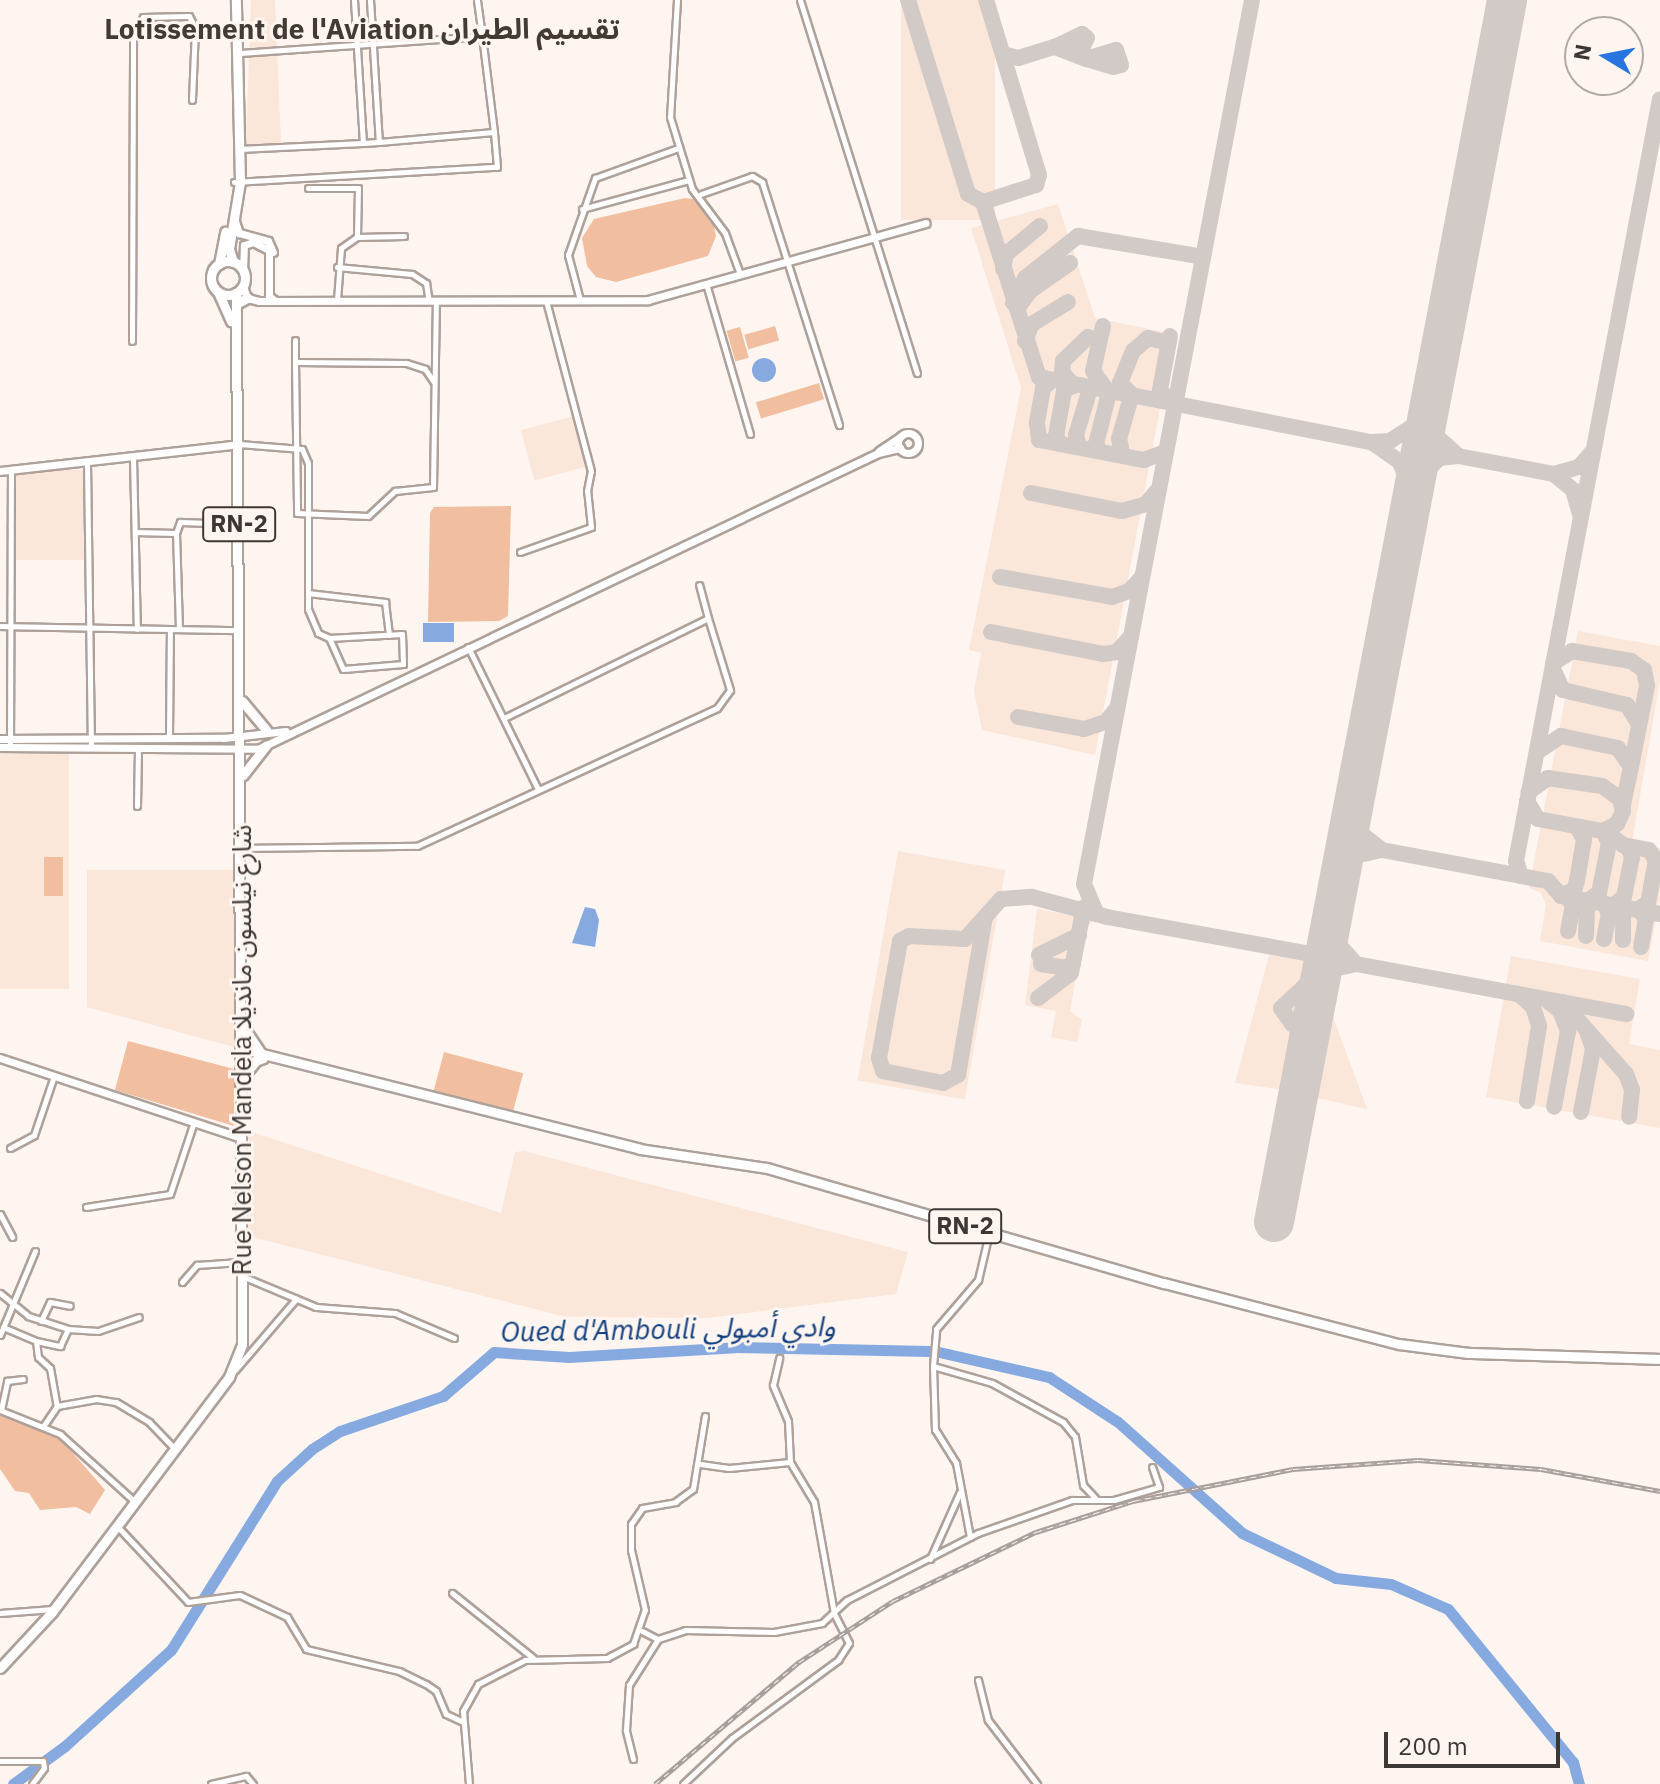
<!DOCTYPE html>
<meta charset="utf-8">
<style>
body{margin:0}
#map{position:relative;width:1660px;height:1784px;overflow:hidden;background:#fef5f1;font-family:"IBM Plex Sans","Noto Sans Arabic",sans-serif}
div>[style]{position:absolute}
.built>*{inset:0;background:#fbe6da;transform-origin:0 0}
.green>*{inset:0;background:#f1bea0;transform-origin:0 0}
.water>*{inset:0;background:#86aadf;transform-origin:0 0}
.round{border-radius:50%}
.river>*{height:11px;margin:-5.5px;padding:0 5.5px;transform-origin:5.5px;border-radius:5.5px;background:#86aadf}
.taxiway>*{height:16px;margin:-8px;padding:0 8px;transform-origin:8px;border-radius:8px;background:#d2cac6}
.runway>*{height:40px;margin:-20px;padding:0 20px;transform-origin:20px;border-radius:20px;background:#d2cac6}
.roads{filter:drop-shadow(2px 0 #aea19a) drop-shadow(-2px 0 #aea19a) drop-shadow(0 2px #aea19a) drop-shadow(0 -2px #aea19a)}
.minor>*{height:5px;margin:-2.5px;padding:0 2.5px;transform-origin:2.5px;border-radius:2.5px;background:#fff}
.tertiary>*{height:7px;margin:-3.5px;padding:0 3.5px;transform-origin:3.5px;border-radius:3.5px;background:#fff}
.tertiary>.ring{margin:-3.5px;padding:0;box-sizing:content-box;background:none;border:7px solid #fff;border-radius:50%}
.primary>*{height:9px;margin:-4.5px;padding:0 4.5px;transform-origin:4.5px;border-radius:4.5px;background:#fff}
.primary>.ring{margin:-4.5px;padding:0;box-sizing:content-box;background:none;border:9px solid #fff;border-radius:50%}
.trunk>*{height:9px;margin:-4.5px;padding:0 4.5px;transform-origin:4.5px;border-radius:4.5px;background:#fff}
.rail>*{height:5px;margin-top:-2.5px;transform-origin:0;background:repeating-linear-gradient(90deg,#fef5f1 0 6px,#a79f9c 0 12px);box-sizing:border-box;border-block:2px solid #a79f9c}
span{translate:-50% -50%;white-space:nowrap;text-align:center;line-height:1.15;-webkit-text-stroke:6px #fef5f1;paint-order:stroke}
.shield-label span{padding:2px 6px;background:#fef5f1;border:2px solid;border-radius:6px;-webkit-text-stroke-width:0}
.shield-label{font-size:24px;color:#3c3734;font-weight:700}
.street-label{font-size:26px;color:#3c3734}
.neighbourhood-label{font-size:28px;color:#443a34;font-weight:700}
.water-label{font-size:28px;color:#13407f;font-style:italic}
.north{position:absolute;left:1564px;top:16px;width:80px;height:80px;box-sizing:border-box;background:#fef5f1;border:2px solid #b0a9a5;border-radius:50%;rotate:280deg;font-size:22px;font-weight:700;line-height:32px;text-align:center;color:#3c3734}
.north::after{content:'';display:block;margin:auto;width:28px;height:36px;background:#2875e1;clip-path:polygon(50% 0,100% 100%,50% 72%,0 100%)}
.scale{position:absolute;left:1384px;top:1732px;width:176px;height:36px;box-sizing:border-box;border:4px solid #3c3734;border-top:0;padding-left:10px;font-size:24px;line-height:28px;white-space:nowrap;color:#3c3734;-webkit-text-stroke:6px #fef5f1;paint-order:stroke}
</style>
<div id="map">
<div class="built">
<i style="clip-path:polygon(251px 0,275px 0,281px 143px,246px 144px)"></i>
<i style="left:901px;top:0;width:94px;height:220px"></i>
<i style="clip-path:polygon(1058px 204px,1095px 318px,1174px 334px,1095px 755px,982px 730px,974px 691px,981px 653px,969px 650px,1021px 388px,971px 228px)"></i>
<i style="left:574px;top:416px;width:52px;height:55px;rotate:75deg"></i>
<i style="left:84px;top:470px;width:90px;height:69px;rotate:90deg"></i>
<i style="clip-path:polygon(1578px 631px,1660px 646px,1660px 681px,1632px 842px,1660px 848px,1660px 899px,1648px 961px,1540px 941px,1546px 904px,1541px 893px,1529px 888px)"></i>
<i style="left:0;top:752px;width:69px;height:237px"></i>
<i style="left:898px;top:851px;width:109px;height:233px;rotate:10deg"></i>
<i style="clip-path:polygon(87px 870px,234px 870px,234px 1047px,87px 1007px)"></i>
<i style="clip-path:polygon(1037px 909px,1095px 920px,1085px 927px,1070px 1011px,1082px 1020px,1077px 1042px,1051px 1037px,1056px 1011px,1025px 1005px)"></i>
<i style="clip-path:polygon(1269px 955px,1310px 962px,1285px 1090px,1235px 1083px)"></i>
<i style="clip-path:polygon(1511px 956px,1640px 979px,1629px 1044px,1660px 1050px,1660px 1128px,1486px 1097px)"></i>
<i style="clip-path:polygon(1332px 1014px,1367px 1109px,1317px 1098px)"></i>
<i style="clip-path:polygon(249px 1131px,501px 1213px,515px 1152px,524px 1151px,908px 1252px,896px 1294px,708px 1318px,566px 1317px,248px 1236px)"></i>
</div>
<div class="green">
<i style="clip-path:polygon(685px 198px,700px 200px,711px 212px,716px 236px,708px 256px,616px 282px,596px 277px,587px 266px,582px 238px,594px 219px)"></i>
<i style="left:775px;top:326px;width:15px;height:32px;rotate:74deg"></i>
<i style="left:740px;top:327px;width:32px;height:14px;rotate:74deg"></i>
<i style="left:819px;top:383px;width:17px;height:66px;rotate:73deg"></i>
<i style="clip-path:polygon(511px 506px,508px 616px,499px 621px,428px 622px,430px 513px,434px 507px)"></i>
<i style="left:44px;top:857px;width:19px;height:39px"></i>
<i style="clip-path:polygon(128px 1041px,234px 1069px,234px 1126px,115px 1090px)"></i>
<i style="left:444px;top:1052px;width:82px;height:40px;rotate:15deg"></i>
<i style="clip-path:polygon(0 1415px,59px 1437px,105px 1490px,90px 1514px,76px 1507px,40px 1510px,29px 1493px,15px 1491px,0 1469px)"></i>
</div>
<div class="water">
<i class="round" style="left:752px;top:358px;width:24px;height:24px"></i>
<i style="left:454px;top:623px;width:19px;height:31px;rotate:90deg"></i>
<i style="clip-path:polygon(585px 907px,595px 909px,599px 920px,595px 947px,572px 943px)"></i>
</div>
<div class="river">
<i style="left:939px;top:1352px;width:113px;rotate:12.8deg"></i>
<i style="left:1049px;top:1377px;width:82px;rotate:33.1deg"></i>
<i style="left:1118px;top:1422px;width:166px;rotate:41.8deg"></i>
<i style="left:1242px;top:1533px;width:104px;rotate:25.6deg"></i>
<i style="left:1336px;top:1578px;width:55px;rotate:6.2deg"></i>
<i style="left:1391px;top:1584px;width:62px;rotate:23.7deg"></i>
<i style="left:1448px;top:1609px;width:198px;rotate:50.8deg"></i>
<i style="left:1573px;top:1762px;width:23px;rotate:75deg"></i>
<i style="left:13px;top:1784px;width:64px;rotate:-36.2deg"></i>
<i style="left:65px;top:1746px;width:143px;rotate:-42.2deg"></i>
<i style="left:171px;top:1650px;width:199px;rotate:-57.9deg"></i>
<i style="left:277px;top:1481px;width:47px;rotate:-42.4deg"></i>
<i style="left:312px;top:1449px;width:33px;rotate:-33deg"></i>
<i style="left:340px;top:1431px;width:109px;rotate:-18.8deg"></i>
<i style="left:443px;top:1396px;width:67px;rotate:-40.8deg"></i>
<i style="left:494px;top:1352px;width:75px;rotate:3.8deg"></i>
<i style="left:569px;top:1357px;width:166px;rotate:-3.4deg"></i>
<i style="left:735px;top:1347px;width:194px;rotate:1.2deg"></i>
</div>
<div class="taxiway">
<i style="left:908px;top:0;width:203px;rotate:72.8deg"></i>
<i style="left:968px;top:194px;width:17px;rotate:28deg"></i>
<i style="left:983px;top:202px;width:56px;rotate:-17.8deg"></i>
<i style="left:1036px;top:185px;width:10px;rotate:-73deg"></i>
<i style="left:1039px;top:175px;width:183px;rotate:-106.8deg"></i>
<i style="left:1082px;top:34px;width:6px;rotate:39deg"></i>
<i style="left:1087px;top:38px;width:9px;rotate:117deg"></i>
<i style="left:1083px;top:46px;width:28px;rotate:178deg"></i>
<i style="left:1055px;top:47px;width:30px;rotate:-26deg"></i>
<i style="left:1003px;top:54px;width:16px;rotate:15deg"></i>
<i style="left:1018px;top:58px;width:39px;rotate:-17deg"></i>
<i style="left:1055px;top:47px;width:34px;rotate:21deg"></i>
<i style="left:1087px;top:59px;width:27px;rotate:17deg"></i>
<i style="left:1113px;top:67px;width:8px;rotate:-14deg"></i>
<i style="left:1121px;top:65px;width:16px;rotate:-108deg"></i>
<i style="left:1116px;top:50px;width:30px;rotate:163deg"></i>
<i style="left:983px;top:202px;width:184px;rotate:72.3deg"></i>
<i style="left:1039px;top:377px;width:338px;rotate:11.1deg"></i>
<i style="left:1003px;top:269px;width:15px;rotate:-79deg"></i>
<i style="left:1006px;top:254px;width:44px;rotate:-39.5deg"></i>
<i style="left:1013px;top:303px;width:28px;rotate:-64deg"></i>
<i style="left:1025px;top:278px;width:68px;rotate:-38.4deg"></i>
<i style="left:1078px;top:236px;width:127px;rotate:9.5deg"></i>
<i style="left:1017px;top:309px;width:22px;rotate:-54deg"></i>
<i style="left:1030px;top:291px;width:49px;rotate:-35deg"></i>
<i style="left:1170px;top:336px;width:55px;rotate:100.5deg"></i>
<i style="left:1160px;top:390px;width:21px;rotate:49deg"></i>
<i style="left:1025px;top:341px;width:18px;rotate:-68deg"></i>
<i style="left:1032px;top:324px;width:42px;rotate:-31.4deg"></i>
<i style="left:1050px;top:382px;width:9px;rotate:139deg"></i>
<i style="left:1043px;top:388px;width:36px;rotate:100deg"></i>
<i style="left:1037px;top:423px;width:17px;rotate:83deg"></i>
<i style="left:1039px;top:440px;width:107px;rotate:10.8deg"></i>
<i style="left:1144px;top:460px;width:22px;rotate:-21deg"></i>
<i style="left:1074px;top:386px;width:18px;rotate:-131deg"></i>
<i style="left:1062px;top:372px;width:11px;rotate:-85deg"></i>
<i style="left:1063px;top:361px;width:35px;rotate:-44deg"></i>
<i style="left:1134px;top:397px;width:20px;rotate:-135deg"></i>
<i style="left:1120px;top:383px;width:35px;rotate:-68deg"></i>
<i style="left:1133px;top:351px;width:20px;rotate:-41deg"></i>
<i style="left:1148px;top:338px;width:21px;rotate:14deg"></i>
<i style="left:1429px;top:409px;width:27px;rotate:77deg"></i>
<i style="left:1435px;top:435px;width:31px;rotate:42deg"></i>
<i style="left:1060px;top:444px;width:9px;rotate:-117deg"></i>
<i style="left:1056px;top:436px;width:46px;rotate:-79.9deg"></i>
<i style="left:1064px;top:391px;width:9px;rotate:-32deg"></i>
<i style="left:1079px;top:447px;width:12px;rotate:-104deg"></i>
<i style="left:1076px;top:435px;width:48px;rotate:-73.1deg"></i>
<i style="left:1099px;top:451px;width:8px;rotate:-113deg"></i>
<i style="left:1096px;top:444px;width:53px;rotate:-75.7deg"></i>
<i style="left:1109px;top:393px;width:27px;rotate:-126deg"></i>
<i style="left:1093px;top:371px;width:46px;rotate:-77.5deg"></i>
<i style="left:1123px;top:456px;width:17px;rotate:-103deg"></i>
<i style="left:1119px;top:439px;width:44px;rotate:-74.1deg"></i>
<i style="left:1554px;top:474px;width:25px;rotate:40deg"></i>
<i style="left:1573px;top:490px;width:25px;rotate:74deg"></i>
<i style="left:1415px;top:483px;width:35px;rotate:-46deg"></i>
<i style="left:1439px;top:458px;width:19px;rotate:-6deg"></i>
<i style="left:1458px;top:456px;width:98px;rotate:10.6deg"></i>
<i style="left:1554px;top:474px;width:26px;rotate:-16deg"></i>
<i style="left:1579px;top:467px;width:21px;rotate:-49deg"></i>
<i style="left:1031px;top:493px;width:93px;rotate:11.2deg"></i>
<i style="left:1122px;top:511px;width:25px;rotate:-16deg"></i>
<i style="left:1146px;top:504px;width:16px;rotate:-50deg"></i>
<i style="left:1413px;top:496px;width:36px;rotate:-111deg"></i>
<i style="left:1400px;top:462px;width:35px;rotate:-145deg"></i>
<i style="left:1371px;top:442px;width:19px;rotate:-3deg"></i>
<i style="left:1390px;top:441px;width:44px;rotate:-33deg"></i>
<i style="left:1000px;top:577px;width:114px;rotate:10.1deg"></i>
<i style="left:1112px;top:597px;width:18px;rotate:-19deg"></i>
<i style="left:1129px;top:591px;width:18px;rotate:-47deg"></i>
<i style="left:991px;top:632px;width:114px;rotate:11.1deg"></i>
<i style="left:1103px;top:654px;width:14px;rotate:-8deg"></i>
<i style="left:1117px;top:652px;width:18px;rotate:-49deg"></i>
<i style="left:1553px;top:663px;width:22px;rotate:-32deg"></i>
<i style="left:1572px;top:651px;width:60px;rotate:9.6deg"></i>
<i style="left:1631px;top:661px;width:16px;rotate:35deg"></i>
<i style="left:1644px;top:670px;width:16px;rotate:79deg"></i>
<i style="left:1647px;top:686px;width:83px;rotate:101.2deg"></i>
<i style="left:1553px;top:669px;width:23px;rotate:65deg"></i>
<i style="left:1563px;top:690px;width:66px;rotate:13.2deg"></i>
<i style="left:1627px;top:705px;width:22px;rotate:58deg"></i>
<i style="left:1018px;top:717px;width:67px;rotate:10.3deg"></i>
<i style="left:1084px;top:729px;width:23px;rotate:-18deg"></i>
<i style="left:1106px;top:722px;width:16px;rotate:-52deg"></i>
<i style="left:1537px;top:752px;width:29px;rotate:-34deg"></i>
<i style="left:1561px;top:736px;width:58px;rotate:11.9deg"></i>
<i style="left:1618px;top:748px;width:23px;rotate:56deg"></i>
<i style="left:1631px;top:767px;width:39px;rotate:102deg"></i>
<i style="left:1527px;top:801px;width:21px;rotate:59deg"></i>
<i style="left:1538px;top:819px;width:66px;rotate:10.5deg"></i>
<i style="left:1603px;top:831px;width:16px;rotate:-27deg"></i>
<i style="left:1617px;top:824px;width:14px;rotate:-65deg"></i>
<i style="left:1623px;top:811px;width:12px;rotate:-104deg"></i>
<i style="left:1620px;top:799px;width:22px;rotate:-144deg"></i>
<i style="left:1602px;top:786px;width:55px;rotate:-171.6deg"></i>
<i style="left:1548px;top:778px;width:24px;rotate:144deg"></i>
<i style="left:1352px;top:810px;width:23px;rotate:72deg"></i>
<i style="left:1359px;top:832px;width:29px;rotate:38deg"></i>
<i style="left:1605px;top:832px;width:29px;rotate:35deg"></i>
<i style="left:1629px;top:849px;width:9px;rotate:69deg"></i>
<i style="left:1632px;top:857px;width:41px;rotate:101.3deg"></i>
<i style="left:1624px;top:897px;width:14px;rotate:141deg"></i>
<i style="left:1623px;top:845px;width:26px;rotate:11deg"></i>
<i style="left:1649px;top:850px;width:12px;rotate:55deg"></i>
<i style="left:1656px;top:860px;width:44px;rotate:100.5deg"></i>
<i style="left:1648px;top:903px;width:13px;rotate:148deg"></i>
<i style="left:1340px;top:872px;width:22px;rotate:-47deg"></i>
<i style="left:1355px;top:856px;width:28px;rotate:-13deg"></i>
<i style="left:1382px;top:850px;width:169px;rotate:10.6deg"></i>
<i style="left:1548px;top:881px;width:20px;rotate:49deg"></i>
<i style="left:1561px;top:896px;width:101px;rotate:10.3deg"></i>
<i style="left:1521px;top:876px;width:16px;rotate:-108deg"></i>
<i style="left:1516px;top:861px;width:775px;rotate:-79.3deg"></i>
<i style="left:1561px;top:896px;width:14px;rotate:-25deg"></i>
<i style="left:1574px;top:890px;width:9px;rotate:-72deg"></i>
<i style="left:1577px;top:881px;width:43px;rotate:-80.5deg"></i>
<i style="left:1584px;top:839px;width:14px;rotate:-120deg"></i>
<i style="left:1623px;top:908px;width:32px;rotate:90deg"></i>
<i style="left:1095px;top:910px;width:28px;rotate:-113deg"></i>
<i style="left:1084px;top:884px;width:900px;rotate:-79.24deg"></i>
<i style="left:985px;top:917px;width:160px;rotate:99.7deg"></i>
<i style="left:958px;top:1075px;width:17px;rotate:152deg"></i>
<i style="left:943px;top:1083px;width:61px;rotate:-168.7deg"></i>
<i style="left:883px;top:1071px;width:14px;rotate:-107deg"></i>
<i style="left:879px;top:1058px;width:119px;rotate:-79.8deg"></i>
<i style="left:900px;top:941px;width:10px;rotate:-29deg"></i>
<i style="left:909px;top:936px;width:56px;rotate:3.1deg"></i>
<i style="left:965px;top:939px;width:54px;rotate:-48deg"></i>
<i style="left:1001px;top:899px;width:31px;rotate:-4deg"></i>
<i style="left:1032px;top:897px;width:78px;rotate:14.9deg"></i>
<i style="left:1107px;top:917px;width:206px;rotate:10.3deg"></i>
<i style="left:1310px;top:954px;width:18px;rotate:-27deg"></i>
<i style="left:1568px;top:931px;width:25px;rotate:-79deg"></i>
<i style="left:1573px;top:906px;width:9px;rotate:-122deg"></i>
<i style="left:1329px;top:934px;width:40px;rotate:48deg"></i>
<i style="left:1586px;top:936px;width:35px;rotate:-88deg"></i>
<i style="left:1587px;top:901px;width:14px;rotate:-34deg"></i>
<i style="left:1599px;top:893px;width:51px;rotate:-78.7deg"></i>
<i style="left:1609px;top:843px;width:13px;rotate:-117deg"></i>
<i style="left:1604px;top:939px;width:26px;rotate:-79deg"></i>
<i style="left:1609px;top:913px;width:10px;rotate:-119deg"></i>
<i style="left:1641px;top:947px;width:27px;rotate:-80deg"></i>
<i style="left:1646px;top:920px;width:10px;rotate:-119deg"></i>
<i style="left:1039px;top:955px;width:45px;rotate:-26.6deg"></i>
<i style="left:1041px;top:964px;width:24px;rotate:9deg"></i>
<i style="left:1065px;top:968px;width:9px;rotate:-27deg"></i>
<i style="left:1320px;top:981px;width:18px;rotate:-43deg"></i>
<i style="left:1333px;top:969px;width:24px;rotate:-12deg"></i>
<i style="left:1356px;top:964px;width:275px;rotate:10.5deg"></i>
<i style="left:1519px;top:994px;width:19px;rotate:43deg"></i>
<i style="left:1533px;top:1007px;width:20px;rotate:72deg"></i>
<i style="left:1539px;top:1026px;width:76px;rotate:99.1deg"></i>
<i style="left:1038px;top:998px;width:41px;rotate:-37.1deg"></i>
<i style="left:1071px;top:973px;width:67px;rotate:-78.9deg"></i>
<i style="left:1549px;top:1002px;width:14px;rotate:39deg"></i>
<i style="left:1560px;top:1011px;width:22px;rotate:68deg"></i>
<i style="left:1568px;top:1031px;width:77px;rotate:100.4deg"></i>
<i style="left:1562px;top:1002px;width:96px;rotate:48.4deg"></i>
<i style="left:1626px;top:1074px;width:17px;rotate:69deg"></i>
<i style="left:1632px;top:1090px;width:27px;rotate:96deg"></i>
<i style="left:1312px;top:1021px;width:20px;rotate:171deg"></i>
<i style="left:1292px;top:1024px;width:19px;rotate:-125deg"></i>
<i style="left:1281px;top:1008px;width:54px;rotate:-42.8deg"></i>
<i style="left:1581px;top:1112px;width:64px;rotate:-79.2deg"></i>
<i style="left:1593px;top:1049px;width:18px;rotate:-109deg"></i>
</div>
<div class="runway">
<i style="left:1274px;top:1222px;width:1244px;rotate:-79.2deg"></i>
</div>
<div class="roads">
<div class="minor">
<i style="left:370px;top:0;width:142px;rotate:86.4deg"></i>
<i style="left:379px;top:142px;width:115px;rotate:-5deg"></i>
<i style="left:494px;top:132px;width:97px;rotate:-97.1deg"></i>
<i style="left:677px;top:0;width:117px;rotate:93.4deg"></i>
<i style="left:670px;top:117px;width:75px;rotate:73deg"></i>
<i style="left:692px;top:189px;width:55px;rotate:53.1deg"></i>
<i style="left:725px;top:233px;width:44px;rotate:69.9deg"></i>
<i style="left:800px;top:0;width:391px;rotate:72.6deg"></i>
<i style="left:240px;top:53px;width:243px;rotate:-4deg"></i>
<i style="left:482px;top:36px;width:36px;rotate:-98deg"></i>
<i style="left:363px;top:143px;width:16px;rotate:-4deg"></i>
<i style="left:239px;top:149px;width:124px;rotate:-2.8deg"></i>
<i style="left:363px;top:143px;width:143px;rotate:-93.6deg"></i>
<i style="left:234px;top:182px;width:263px;rotate:-3.3deg"></i>
<i style="left:497px;top:167px;width:35px;rotate:-95deg"></i>
<i style="left:308px;top:188px;width:50px"></i>
<i style="left:358px;top:188px;width:49px;rotate:91.2deg"></i>
<i style="left:701px;top:194px;width:54px;rotate:-19.4deg"></i>
<i style="left:752px;top:176px;width:12px;rotate:31deg"></i>
<i style="left:762px;top:182px;width:255px;rotate:72.4deg"></i>
<i style="left:582px;top:209px;width:111px;rotate:-15.2deg"></i>
<i style="left:337px;top:267px;width:75px;rotate:5.3deg"></i>
<i style="left:412px;top:274px;width:17px;rotate:33deg"></i>
<i style="left:426px;top:283px;width:18px;rotate:81deg"></i>
<i style="left:707px;top:287px;width:153px;rotate:73.7deg"></i>
<i style="left:337px;top:300px;width:52px;rotate:-85.6deg"></i>
<i style="left:341px;top:248px;width:19px;rotate:-35deg"></i>
<i style="left:357px;top:237px;width:47px;rotate:-1.2deg"></i>
<i style="left:580px;top:300px;width:47px;rotate:-104.9deg"></i>
<i style="left:568px;top:255px;width:82px;rotate:-70.7deg"></i>
<i style="left:595px;top:178px;width:88px;rotate:-19.9deg"></i>
<i style="left:132px;top:341px;width:305px;rotate:-89.8deg"></i>
<i style="left:133px;top:36px;width:21px;rotate:-62deg"></i>
<i style="left:143px;top:17px;width:46px;rotate:-1.2deg"></i>
<i style="left:189px;top:16px;width:13px;rotate:63deg"></i>
<i style="left:195px;top:28px;width:72px;rotate:92.4deg"></i>
<i style="left:295px;top:362px;width:22px;rotate:-90deg"></i>
<i style="left:434px;top:382px;width:16px;rotate:-125deg"></i>
<i style="left:425px;top:369px;width:20px;rotate:-162deg"></i>
<i style="left:406px;top:363px;width:111px;rotate:-179.5deg"></i>
<i style="left:295px;top:362px;width:151px;rotate:89.2deg"></i>
<i style="left:297px;top:513px;width:71px;rotate:2.4deg"></i>
<i style="left:368px;top:516px;width:37px;rotate:-43deg"></i>
<i style="left:395px;top:491px;width:38px;rotate:-6deg"></i>
<i style="left:433px;top:487px;width:187px;rotate:-89.1deg"></i>
<i style="left:239px;top:444px;width:63px;rotate:4.5deg"></i>
<i style="left:302px;top:449px;width:15px;rotate:67deg"></i>
<i style="left:308px;top:463px;width:146px;rotate:90deg"></i>
<i style="left:308px;top:609px;width:26px;rotate:67deg"></i>
<i style="left:318px;top:633px;width:12px;rotate:24deg"></i>
<i style="left:329px;top:638px;width:73px;rotate:-3.1deg"></i>
<i style="left:402px;top:634px;width:30px;rotate:88deg"></i>
<i style="left:403px;top:664px;width:60px;rotate:175.2deg"></i>
<i style="left:343px;top:669px;width:34px;rotate:-114deg"></i>
<i style="left:133px;top:458px;width:171px;rotate:88.7deg"></i>
<i style="left:87px;top:463px;width:284px;rotate:89.2deg"></i>
<i style="left:135px;top:532px;width:41px;rotate:1.4deg"></i>
<i style="left:176px;top:533px;width:96px;rotate:88.2deg"></i>
<i style="left:176px;top:533px;width:12px;rotate:-70deg"></i>
<i style="left:180px;top:522px;width:58px;rotate:2deg"></i>
<i style="left:520px;top:552px;width:75px;rotate:-19.4deg"></i>
<i style="left:591px;top:527px;width:36px;rotate:-96deg"></i>
<i style="left:587px;top:491px;width:20px;rotate:-79deg"></i>
<i style="left:591px;top:471px;width:176px;rotate:-104.8deg"></i>
<i style="left:308px;top:593px;width:78px;rotate:6.7deg"></i>
<i style="left:385px;top:602px;width:33px;rotate:83deg"></i>
<i style="left:0;top:626px;width:239px;rotate:1deg"></i>
<i style="left:468px;top:647px;width:158px;rotate:63.8deg"></i>
<i style="left:504px;top:718px;width:227px;rotate:-26.1deg"></i>
<i style="left:708px;top:618px;width:34px;rotate:-105deg"></i>
<i style="left:169px;top:737px;width:108px;rotate:-89.5deg"></i>
<i style="left:10px;top:747px;width:277px;rotate:-89.8deg"></i>
<i style="left:137px;top:806px;width:59px;rotate:-89deg"></i>
<i style="left:242px;top:848px;width:175px;rotate:-0.7deg"></i>
<i style="left:417px;top:846px;width:330px;rotate:-24.7deg"></i>
<i style="left:717px;top:708px;width:22px;rotate:-54deg"></i>
<i style="left:730px;top:690px;width:75px;rotate:-107deg"></i>
<i style="left:10px;top:1148px;width:27px;rotate:-28deg"></i>
<i style="left:34px;top:1135px;width:62px;rotate:-71.3deg"></i>
<i style="left:86px;top:1207px;width:85px;rotate:-8.8deg"></i>
<i style="left:170px;top:1194px;width:76px;rotate:-71.6deg"></i>
<i style="left:0;top:1214px;width:26px;rotate:62deg"></i>
<i style="left:242px;top:1276px;width:80px;rotate:22.7deg"></i>
<i style="left:316px;top:1307px;width:79px;rotate:4.3deg"></i>
<i style="left:395px;top:1313px;width:64px;rotate:23deg"></i>
<i style="left:182px;top:1282px;width:23px;rotate:-49deg"></i>
<i style="left:197px;top:1265px;width:43px;rotate:-4deg"></i>
<i style="left:0;top:1293px;width:36px;rotate:39deg"></i>
<i style="left:28px;top:1316px;width:42px;rotate:18deg"></i>
<i style="left:68px;top:1329px;width:30px;rotate:4deg"></i>
<i style="left:98px;top:1331px;width:43px;rotate:-18.9deg"></i>
<i style="left:41px;top:1321px;width:21px;rotate:-65deg"></i>
<i style="left:50px;top:1302px;width:20px;rotate:11deg"></i>
<i style="left:3px;top:1327px;width:36px;rotate:23deg"></i>
<i style="left:36px;top:1341px;width:16px;rotate:83deg"></i>
<i style="left:38px;top:1357px;width:16px;rotate:43deg"></i>
<i style="left:50px;top:1368px;width:39px;rotate:80deg"></i>
<i style="left:57px;top:1406px;width:25px;rotate:124deg"></i>
<i style="left:0;top:1335px;width:91px;rotate:-67.4deg"></i>
<i style="left:36px;top:1341px;width:25px;rotate:12deg"></i>
<i style="left:60px;top:1346px;width:19px;rotate:-65deg"></i>
<i style="left:933px;top:1366px;width:61px;rotate:16.1deg"></i>
<i style="left:992px;top:1383px;width:81px;rotate:28.8deg"></i>
<i style="left:1063px;top:1422px;width:19px;rotate:51deg"></i>
<i style="left:1075px;top:1437px;width:49px;rotate:80.5deg"></i>
<i style="left:1083px;top:1485px;width:18px;rotate:47deg"></i>
<i style="left:235px;top:1370px;width:94px;rotate:-49.3deg"></i>
<i style="left:57px;top:1406px;width:40px;rotate:-10deg"></i>
<i style="left:96px;top:1399px;width:20px;rotate:9deg"></i>
<i style="left:116px;top:1402px;width:39px;rotate:31deg"></i>
<i style="left:149px;top:1422px;width:36px;rotate:46deg"></i>
<i style="left:0;top:1410px;width:65px;rotate:21.8deg"></i>
<i style="left:60px;top:1434px;width:100px;rotate:42.2deg"></i>
<i style="left:1px;top:1410px;width:30px;rotate:-78deg"></i>
<i style="left:7px;top:1381px;width:16px;rotate:-7deg"></i>
<i style="left:700px;top:1464px;width:29px;rotate:8deg"></i>
<i style="left:729px;top:1468px;width:61px;rotate:-5.6deg"></i>
<i style="left:117px;top:1526px;width:104px;rotate:46.9deg"></i>
<i style="left:188px;top:1602px;width:52px;rotate:-7.7deg"></i>
<i style="left:240px;top:1595px;width:52px;rotate:25.1deg"></i>
<i style="left:287px;top:1617px;width:37px;rotate:59deg"></i>
<i style="left:306px;top:1649px;width:96px;rotate:13.3deg"></i>
<i style="left:399px;top:1671px;width:30px;rotate:26deg"></i>
<i style="left:426px;top:1684px;width:12px;rotate:35deg"></i>
<i style="left:436px;top:1691px;width:25px;rotate:67deg"></i>
<i style="left:446px;top:1714px;width:19px;rotate:25deg"></i>
<i style="left:970px;top:1537px;width:75px;rotate:-100.7deg"></i>
<i style="left:956px;top:1463px;width:39px;rotate:-122deg"></i>
<i style="left:935px;top:1430px;width:64px;rotate:-91.8deg"></i>
<i style="left:933px;top:1366px;width:37px;rotate:-85deg"></i>
<i style="left:936px;top:1329px;width:65px;rotate:-49.4deg"></i>
<i style="left:978px;top:1280px;width:48px;rotate:-76.8deg"></i>
<i style="left:930px;top:1559px;width:73px;rotate:-65.9deg"></i>
<i style="left:452px;top:1593px;width:104px;rotate:38.7deg"></i>
<i style="left:0;top:1613px;width:53px;rotate:-4.3deg"></i>
<i style="left:642px;top:1631px;width:18px;rotate:27deg"></i>
<i style="left:978px;top:1680px;width:41px;rotate:76deg"></i>
<i style="left:988px;top:1720px;width:81px;rotate:52.6deg"></i>
<i style="left:633px;top:1759px;width:30px;rotate:-104deg"></i>
<i style="left:626px;top:1730px;width:45px;rotate:-86.2deg"></i>
<i style="left:629px;top:1685px;width:54px;rotate:-57.8deg"></i>
<i style="left:658px;top:1639px;width:28px;rotate:-18deg"></i>
<i style="left:685px;top:1630px;width:89px;rotate:1.3deg"></i>
<i style="left:774px;top:1632px;width:49px;rotate:-10.6deg"></i>
<i style="left:822px;top:1623px;width:34px;rotate:-43deg"></i>
<i style="left:847px;top:1600px;width:147px;rotate:-27.1deg"></i>
<i style="left:978px;top:1533px;width:100px;rotate:-19.3deg"></i>
<i style="left:1072px;top:1500px;width:42px"></i>
<i style="left:1114px;top:1500px;width:47px;rotate:-16.1deg"></i>
<i style="left:1159px;top:1487px;width:21px;rotate:-109deg"></i>
<i style="left:0;top:1761px;width:43px"></i>
<i style="left:43px;top:1761px;width:7px;rotate:82deg"></i>
<i style="left:44px;top:1768px;width:20px;rotate:127deg"></i>
<i style="left:211px;top:1784px;width:36px;rotate:-13deg"></i>
<i style="left:246px;top:1776px;width:11px;rotate:49deg"></i>
<i style="left:469px;top:1784px;width:73px;rotate:-94.7deg"></i>
<i style="left:463px;top:1711px;width:31px;rotate:-61deg"></i>
<i style="left:478px;top:1684px;width:53px;rotate:-27.1deg"></i>
<i style="left:525px;top:1660px;width:82px;rotate:-1.4deg"></i>
<i style="left:607px;top:1658px;width:30px;rotate:-28deg"></i>
<i style="left:633px;top:1644px;width:36px;rotate:-71deg"></i>
<i style="left:645px;top:1610px;width:62px;rotate:-103.1deg"></i>
<i style="left:631px;top:1550px;width:26px;rotate:-90deg"></i>
<i style="left:631px;top:1524px;width:19px;rotate:-55deg"></i>
<i style="left:642px;top:1508px;width:34px;rotate:-10deg"></i>
<i style="left:675px;top:1502px;width:22px;rotate:-36deg"></i>
<i style="left:693px;top:1489px;width:74px;rotate:-80.7deg"></i>
<i style="left:683px;top:1784px;width:67px;rotate:-43.2deg"></i>
<i style="left:732px;top:1738px;width:132px;rotate:-36.3deg"></i>
<i style="left:838px;top:1660px;width:20px;rotate:-57deg"></i>
<i style="left:849px;top:1643px;width:34px;rotate:-117deg"></i>
<i style="left:834px;top:1613px;width:113px;rotate:-100.2deg"></i>
<i style="left:814px;top:1502px;width:47px;rotate:-121deg"></i>
<i style="left:790px;top:1462px;width:41px;rotate:-92.8deg"></i>
<i style="left:788px;top:1421px;width:39px;rotate:-113deg"></i>
<i style="left:773px;top:1385px;width:28px;rotate:-77deg"></i>
</div>
<div class="tertiary">
<i style="left:235px;top:221px;width:13px;rotate:72deg"></i>
<i style="left:239px;top:233px;width:30px;rotate:15deg"></i>
<i style="left:268px;top:241px;width:12px;rotate:66deg"></i>
<i style="left:243px;top:272px;width:27px;rotate:-88deg"></i>
<i style="left:244px;top:245px;width:9px;rotate:-18deg"></i>
<i style="left:253px;top:242px;width:18px;rotate:27deg"></i>
<i style="left:269px;top:250px;width:46px;rotate:90deg"></i>
<i style="left:269px;top:296px;width:6px;rotate:39deg"></i>
<i style="left:243px;top:286px;width:13px;rotate:72deg"></i>
<i style="left:247px;top:298px;width:12px;rotate:14deg"></i>
<i style="left:259px;top:301px;width:389px;rotate:-0.1deg"></i>
<i style="left:648px;top:300px;width:288px;rotate:-15.5deg"></i>
<i class="ring" style="left:898px;top:433px;width:13px;height:13px"></i>
<i style="left:879px;top:451px;width:27px;rotate:-34deg"></i>
<i style="left:0;top:471px;width:241px;rotate:-6.4deg"></i>
<i style="left:0;top:739px;width:224px;rotate:-0.3deg"></i>
<i style="left:224px;top:738px;width:62px;rotate:-6.4deg"></i>
<i style="left:0;top:747px;width:258px;rotate:0.4deg"></i>
<i style="left:258px;top:749px;width:687px;rotate:-25.52deg"></i>
<i style="left:878px;top:453px;width:23px;rotate:-13deg"></i>
<i style="left:0;top:1058px;width:255px;rotate:18.3deg"></i>
</div>
<div class="primary">
<i class="ring" style="left:211px;top:261px;width:25px;height:25px"></i>
<i style="left:233px;top:262px;width:14px;rotate:-107deg"></i>
<i style="left:229px;top:249px;width:68px;rotate:-80.7deg"></i>
<i style="left:240px;top:182px;width:182px;rotate:-91.3deg"></i>
<i style="left:219px;top:264px;width:33px;rotate:-79deg"></i>
<i style="left:218px;top:292px;width:32px;rotate:66deg"></i>
<i style="left:236px;top:304px;width:13px;rotate:-29deg"></i>
<i style="left:242px;top:701px;width:38px;rotate:50deg"></i>
<i style="left:243px;top:775px;width:37px;rotate:-52deg"></i>
<i style="left:0;top:1668px;width:76px;rotate:-47.1deg"></i>
<i style="left:52px;top:1612px;width:294px;rotate:-53deg"></i>
<i style="left:229px;top:1377px;width:35px;rotate:-68deg"></i>
<i style="left:242px;top:1344px;width:1051px;rotate:-90.33deg"></i>
</div>
<div class="trunk">
<i style="left:242px;top:1025px;width:34px;rotate:56deg"></i>
<i style="left:243px;top:1049px;width:409px;rotate:14.1deg"></i>
<i style="left:640px;top:1149px;width:128px;rotate:8.5deg"></i>
<i style="left:767px;top:1168px;width:413px;rotate:16.2deg"></i>
<i style="left:1164px;top:1283px;width:243px;rotate:14.6deg"></i>
<i style="left:1399px;top:1344px;width:70px;rotate:7.4deg"></i>
<i style="left:1468px;top:1353px;width:192px;rotate:1.8deg"></i>
<i style="left:243px;top:1065px;width:21px;rotate:-19deg"></i>
<i style="left:242px;top:1078px;width:21px;rotate:-51deg"></i>
</div>
</div>
<div class="rail">
<i style="left:655px;top:1784px;width:189px;rotate:-40.3deg"></i>
<i style="left:799px;top:1662px;width:112px;rotate:-33deg"></i>
<i style="left:893px;top:1601px;width:159px;rotate:-25.8deg"></i>
<i style="left:1036px;top:1532px;width:102px;rotate:-17.7deg"></i>
<i style="left:1133px;top:1501px;width:163px;rotate:-11.3deg"></i>
<i style="left:1293px;top:1469px;width:125px;rotate:-4.1deg"></i>
<i style="left:1418px;top:1460px;width:123px;rotate:4.2deg"></i>
<i style="left:1541px;top:1469px;width:121px;rotate:10.5deg"></i>
</div>
<div class="shield-label">
<span style="left:239px;top:524px">RN-2</span>
<span style="left:965px;top:1226px">RN-2</span>
</div>
<div class="street-label">
<span style="left:242px;top:1050px;rotate:-90deg">Rue Nelson Mandela شارع نيلسون مانديلا</span>
</div>
<div class="neighbourhood-label">
<span style="left:362px;top:29px">Lotissement de l'Aviation تقسيم الطيران</span>
</div>
<div class="water-label">
<span style="left:668px;top:1329px;rotate:-1deg">Oued d'Ambouli وادي أمبولي</span>
</div>
<div class="north">N</div>
<div class="scale">200 m</div>
</div>
